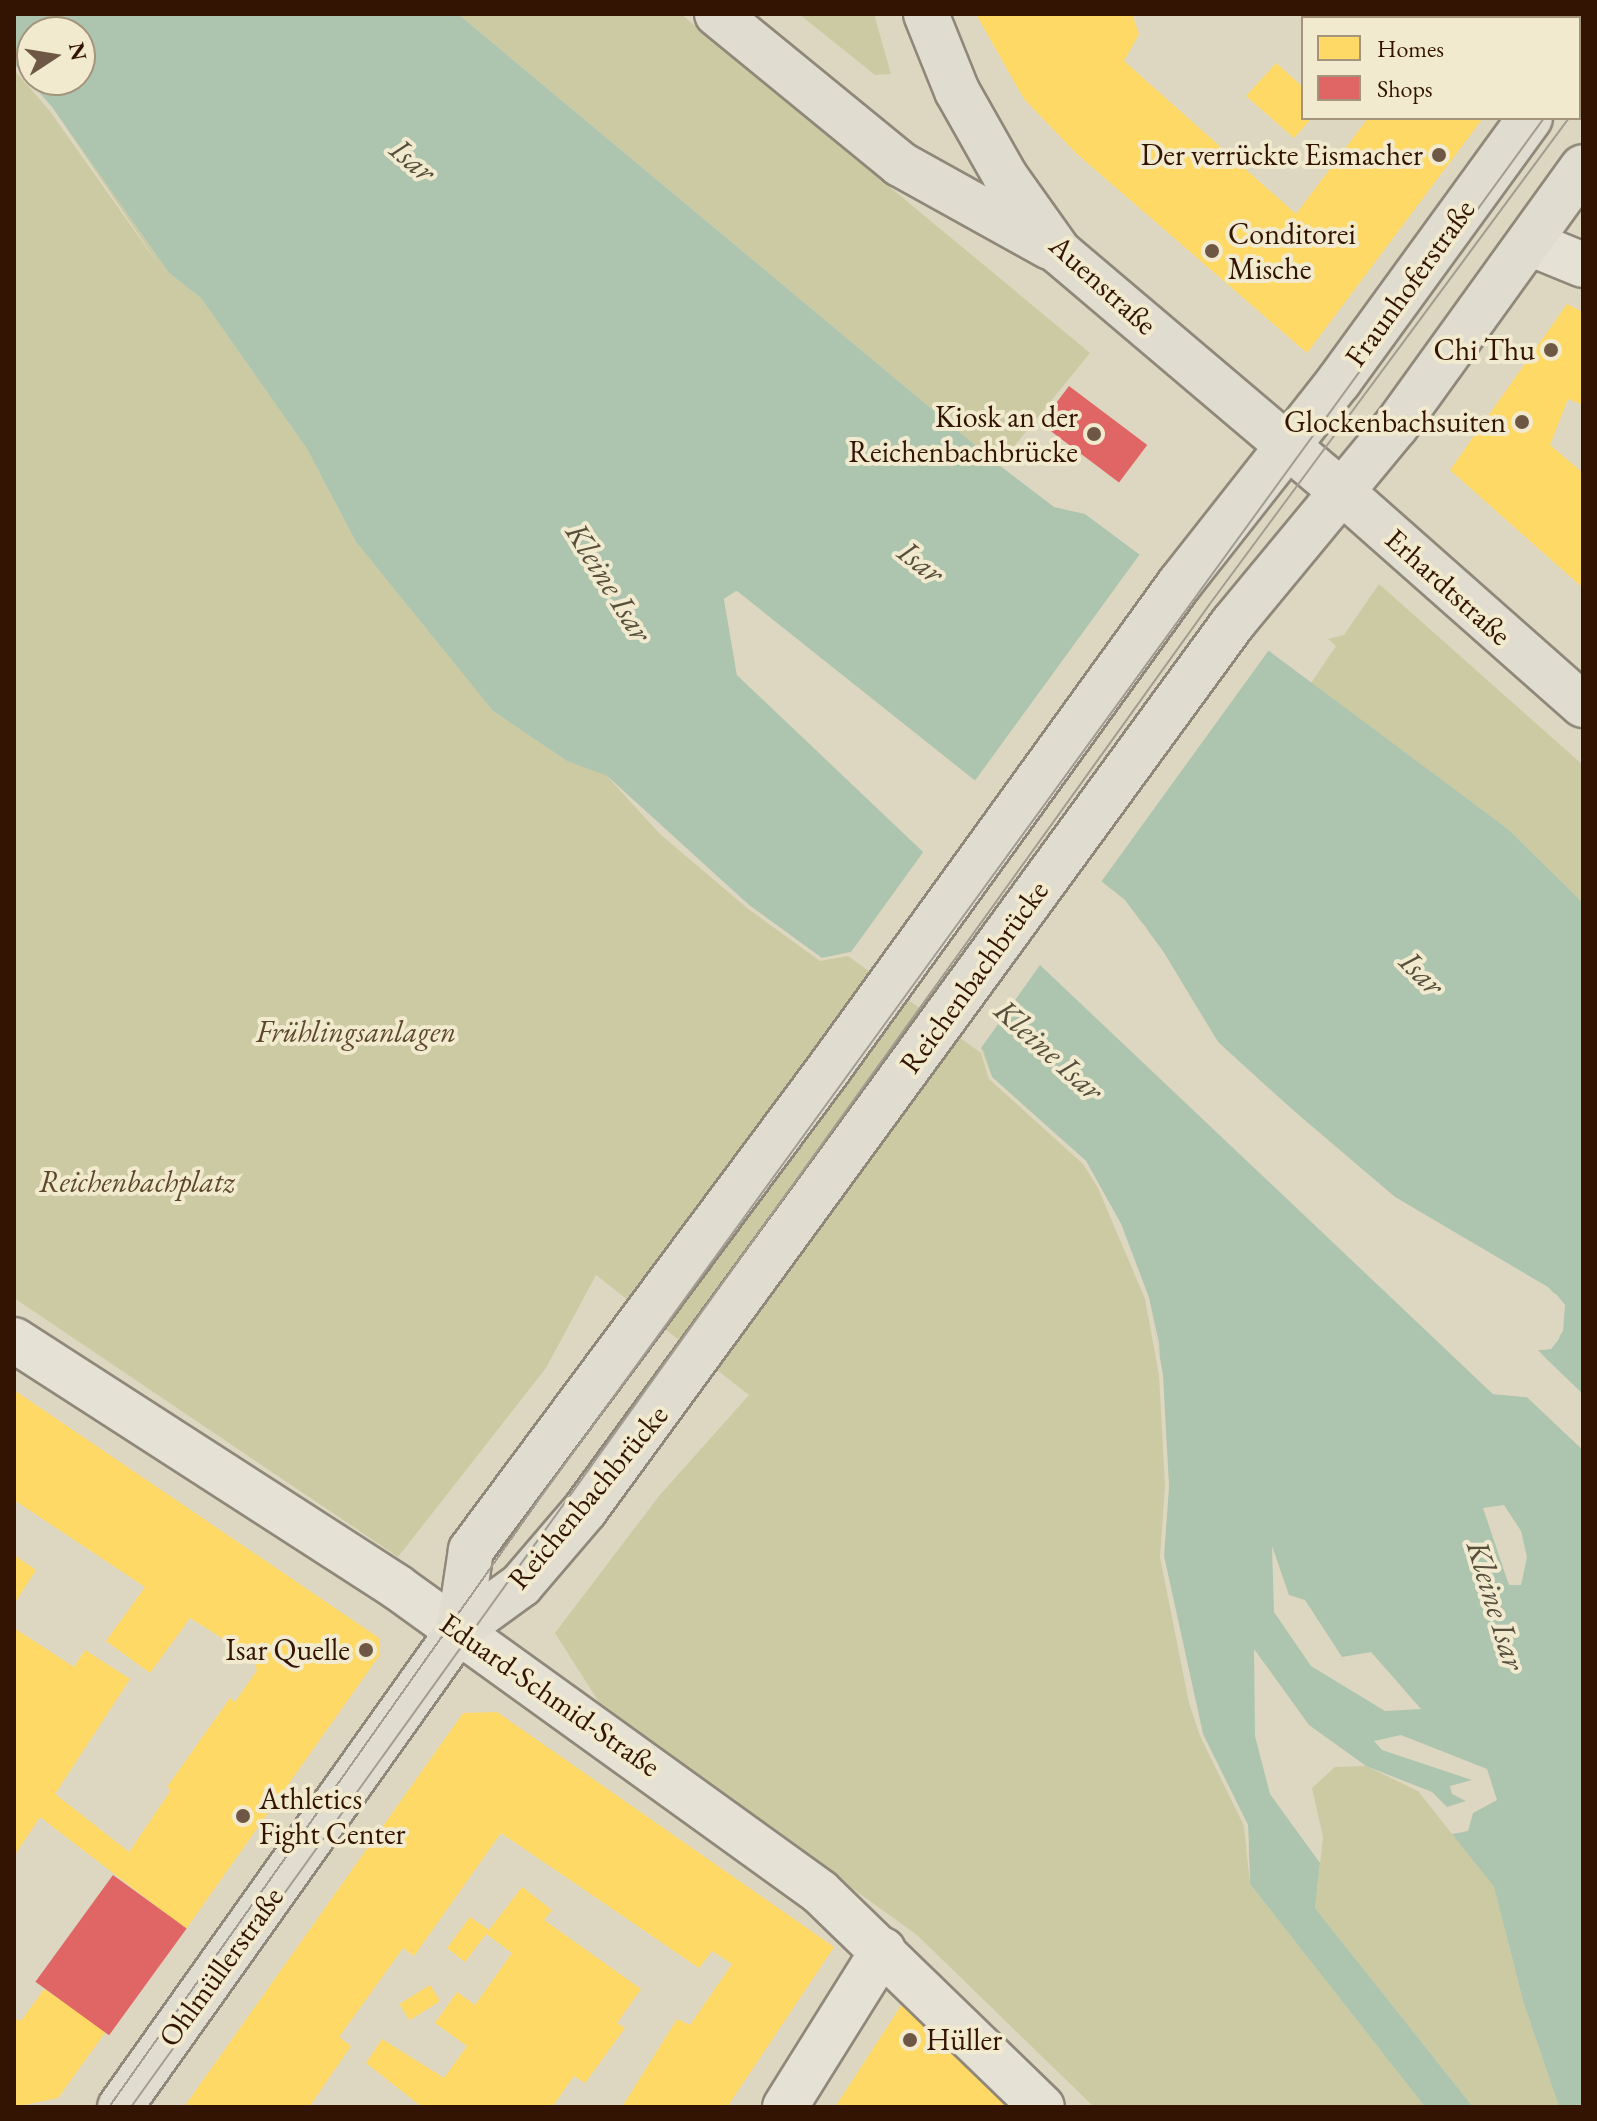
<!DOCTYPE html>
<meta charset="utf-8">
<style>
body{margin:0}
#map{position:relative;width:1597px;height:2121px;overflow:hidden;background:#ddd7c1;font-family:"EB Garamond",serif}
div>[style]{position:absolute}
.green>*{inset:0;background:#cccaa2}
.water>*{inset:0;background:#adc5af}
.pier>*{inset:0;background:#ddd7c1}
.homes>*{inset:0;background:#ffd966;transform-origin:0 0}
.shops>*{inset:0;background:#e06666;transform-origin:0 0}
.roads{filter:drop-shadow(2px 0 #8f887a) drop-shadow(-2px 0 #8f887a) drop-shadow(0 2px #8f887a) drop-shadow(0 -2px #8f887a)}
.minor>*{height:44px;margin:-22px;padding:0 22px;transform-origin:22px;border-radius:22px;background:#e5e1d5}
.major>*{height:44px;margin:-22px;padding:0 22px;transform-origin:22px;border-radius:22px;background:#e0dccf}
.tram>*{height:2px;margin:-1px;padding:0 1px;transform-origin:1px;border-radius:1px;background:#a29c91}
.dots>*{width:22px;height:22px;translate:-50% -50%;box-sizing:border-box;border:4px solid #f1eace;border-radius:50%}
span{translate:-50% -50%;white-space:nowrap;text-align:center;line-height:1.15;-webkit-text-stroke:8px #f1eace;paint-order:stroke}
.poi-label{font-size:30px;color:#331302}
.right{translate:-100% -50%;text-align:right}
.left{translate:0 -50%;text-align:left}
.street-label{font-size:30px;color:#331302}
.park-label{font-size:30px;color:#5d472a;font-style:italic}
.water-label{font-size:32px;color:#574e3c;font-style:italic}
.frame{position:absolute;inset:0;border:16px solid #331302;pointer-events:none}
.legend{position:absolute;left:1301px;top:16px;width:280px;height:104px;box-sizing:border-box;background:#f1eace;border:2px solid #a5947c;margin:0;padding:10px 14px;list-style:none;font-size:24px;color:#331302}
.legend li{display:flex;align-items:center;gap:16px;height:40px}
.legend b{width:40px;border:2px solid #a5947c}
.north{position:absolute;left:16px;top:16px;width:80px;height:80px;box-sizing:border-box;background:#f1eace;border:2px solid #a5947c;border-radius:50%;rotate:78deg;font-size:22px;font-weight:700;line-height:32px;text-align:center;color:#331302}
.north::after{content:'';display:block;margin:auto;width:28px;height:36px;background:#6e5845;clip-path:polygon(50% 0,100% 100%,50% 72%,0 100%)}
</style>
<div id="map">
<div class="green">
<i style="clip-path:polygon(458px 14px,681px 14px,1090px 353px,999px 465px)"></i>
<i style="clip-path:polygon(799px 14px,874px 14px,891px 74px,875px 75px)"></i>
<i style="clip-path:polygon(14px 64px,52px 107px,169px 273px,201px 298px,307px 449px,356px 542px,493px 711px,567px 761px,605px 774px,984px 1051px,1086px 1161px,1102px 1186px,1149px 1298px,1248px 1825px,1250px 1884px,1425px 2107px,1094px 2107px,917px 1935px,604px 1710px,555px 1633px,659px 1496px,749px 1395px,596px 1275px,546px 1368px,398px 1557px,14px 1298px)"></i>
<i style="clip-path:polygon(1379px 584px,1583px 765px,1583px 903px,1508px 829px,1311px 683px,1336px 646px,1328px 639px,1344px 635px)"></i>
<i style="clip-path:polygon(1366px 1766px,1418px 1791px,1494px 1887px,1523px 2001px,1559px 2107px,1473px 2107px,1315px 1908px,1323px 1837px,1312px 1788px,1335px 1767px)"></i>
</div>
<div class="water">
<i style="clip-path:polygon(evenodd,14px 14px,458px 14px,999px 465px,1054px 507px,1085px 514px,1508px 829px,1583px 903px,1583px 1394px,1537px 1350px,1551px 1349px,1559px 1339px,1565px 1305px,1548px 1287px,1395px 1197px,1340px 1153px,1218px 1042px,1163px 951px,1125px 900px,737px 591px,724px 599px,737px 675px,1493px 1394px,1527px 1397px,1583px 1450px,1583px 2107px,1559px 2107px,1523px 2001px,1494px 1887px,1452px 1834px,1468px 1831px,1473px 1813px,1497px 1800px,1487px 1769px,1401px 1735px,1374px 1741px,1382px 1750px,1472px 1780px,1450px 1786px,1452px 1794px,1466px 1801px,1447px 1807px,1432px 1792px,1366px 1766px,1309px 1725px,1254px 1649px,1255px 1736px,1270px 1794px,1320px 1863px,1315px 1908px,1473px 2107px,1425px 2107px,1250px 1884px,1248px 1825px,1203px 1735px,1164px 1556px,1169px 1486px,1159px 1343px,1149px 1298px,1121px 1224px,1086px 1161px,992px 1077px,984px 1051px,849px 952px,822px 958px,749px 905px,605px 775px,567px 761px,493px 711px,356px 542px,307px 449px,201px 298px,169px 273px,52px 107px,14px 64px,14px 14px,32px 32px,80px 32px,80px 80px,32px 80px,32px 32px,14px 14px,1504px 1505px,1521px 1531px,1527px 1557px,1521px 1585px,1509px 1585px,1483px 1508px,1504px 1505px,14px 14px,1272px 1546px,1289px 1595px,1305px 1600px,1342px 1657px,1371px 1652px,1421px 1709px,1385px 1711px,1311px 1666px,1274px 1612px,1272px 1546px)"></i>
</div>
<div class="pier">
<i style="clip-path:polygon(14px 64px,52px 107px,166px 275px,49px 110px,14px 70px)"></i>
<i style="clip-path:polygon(1140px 554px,1269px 650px,1101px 882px,1145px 926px,1218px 1042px,1247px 1071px,1395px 1197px,1557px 1295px,1565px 1305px,1563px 1331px,1551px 1349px,1538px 1350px,1583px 1398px,1533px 1351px,1556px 1337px,1562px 1319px,1554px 1297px,1392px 1200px,1338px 1156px,1215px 1045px,1160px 954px,1122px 903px,736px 596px,728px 601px,741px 673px,1495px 1390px,1529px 1393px,1583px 1444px,1583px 1450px,1527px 1397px,1493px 1394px,1040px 965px,981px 1048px,992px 1077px,1086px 1161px,1121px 1224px,1149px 1298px,1163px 1375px,1169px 1486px,1164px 1556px,1203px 1734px,1248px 1825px,1250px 1884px,1244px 1826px,1200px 1736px,1189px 1703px,1160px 1557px,1165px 1486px,1159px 1375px,1145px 1299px,1098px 1188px,1083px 1164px,989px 1079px,981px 1053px,848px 956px,820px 961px,747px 908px,660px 834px,605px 774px,749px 905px,822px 958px,851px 952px,924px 851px,737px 675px,724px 599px,736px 591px,974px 782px)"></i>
</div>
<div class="homes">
<i style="clip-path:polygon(976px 14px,1132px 14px,1139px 34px,1124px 61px,1296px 214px,1368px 118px,1483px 118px,1307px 353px,1077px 154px,1024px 99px)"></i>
<i style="left:1320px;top:14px;width:111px;height:5px"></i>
<i style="clip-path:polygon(1276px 63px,1303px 87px,1303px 118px,1312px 118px,1294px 138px,1246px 96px)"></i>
<i style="clip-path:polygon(1567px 304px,1583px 312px,1583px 405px,1568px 399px,1550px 445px,1583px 473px,1583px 588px,1450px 470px)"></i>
<i style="clip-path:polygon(14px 1390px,379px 1638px,379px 1656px,186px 1929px,40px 1817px,14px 1856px,14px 1628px,74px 1667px,85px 1650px,130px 1679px,55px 1794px,129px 1852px,171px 1790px,167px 1787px,230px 1698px,235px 1702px,257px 1670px,252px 1657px,190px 1618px,150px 1673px,106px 1641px,145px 1587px,14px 1500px)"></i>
<i style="clip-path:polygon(14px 1555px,36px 1570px,14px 1604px)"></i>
<i style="clip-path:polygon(497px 1712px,834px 1947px,727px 2107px,622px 2107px,677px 2019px,690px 2025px,732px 1964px,712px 1951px,699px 1968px,501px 1833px,414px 1956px,403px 1948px,339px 2037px,351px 2046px,309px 2107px,184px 2107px,463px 1713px)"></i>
<i style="clip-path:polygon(522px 1887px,552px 1910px,544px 1920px,641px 1989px,617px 2023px,625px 2028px,585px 2083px,574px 2076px,552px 2107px,422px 2107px,366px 2063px,382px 2039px,444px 2078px,467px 2046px,435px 2023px,457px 1992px,475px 2005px,512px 1953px,486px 1934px,465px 1962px,447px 1948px,470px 1917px,489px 1930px)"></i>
<i style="left:430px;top:1985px;width:19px;height:36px;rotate:58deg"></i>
<i style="clip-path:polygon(44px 1989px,107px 2030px,58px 2098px,14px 2107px,14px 2018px,21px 2021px)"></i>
<i style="clip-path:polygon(904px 2001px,1012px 2107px,835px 2107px)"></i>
</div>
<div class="shops">
<i style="left:1069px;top:386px;width:98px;height:47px;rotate:37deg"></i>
<i style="left:113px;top:1875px;width:91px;height:132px;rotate:36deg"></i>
</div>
<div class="roads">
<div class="minor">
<i style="left:1537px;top:14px;width:7px;rotate:34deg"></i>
<i style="left:1529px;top:243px;width:58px;rotate:22.2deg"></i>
<i style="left:14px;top:1340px;width:456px;rotate:32.8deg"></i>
<i style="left:397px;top:1587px;width:521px;rotate:35.79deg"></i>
<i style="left:820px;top:1892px;width:309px;rotate:44.1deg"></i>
<i style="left:785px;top:2107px;width:185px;rotate:-58deg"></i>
</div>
<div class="major">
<i style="left:717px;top:14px;width:237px;rotate:39.3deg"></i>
<i style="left:900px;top:164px;width:171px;rotate:29deg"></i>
<i style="left:926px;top:14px;width:83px;rotate:68.1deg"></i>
<i style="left:957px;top:91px;width:98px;rotate:60.5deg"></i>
<i style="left:1005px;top:176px;width:93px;rotate:54.6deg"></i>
<i style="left:1059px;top:252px;width:370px;rotate:40.3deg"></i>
<i style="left:1341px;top:491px;width:323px;rotate:41.5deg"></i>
<i style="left:1579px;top:54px;width:7px;rotate:-56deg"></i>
<i style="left:459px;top:1630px;width:81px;rotate:-81.5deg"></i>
<i style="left:471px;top:1550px;width:598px;rotate:-53.36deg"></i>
<i style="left:828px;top:1070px;width:601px;rotate:-54.14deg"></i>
<i style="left:1180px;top:583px;width:257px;rotate:-51.8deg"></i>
<i style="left:1339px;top:381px;width:325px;rotate:-54deg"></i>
<i style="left:120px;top:2107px;width:585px;rotate:-54.6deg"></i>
<i style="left:459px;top:1630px;width:77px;rotate:-36deg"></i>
<i style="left:521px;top:1585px;width:99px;rotate:-49.5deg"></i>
<i style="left:585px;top:1510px;width:1098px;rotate:-53.85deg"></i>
<i style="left:1233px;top:623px;width:256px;rotate:-50.4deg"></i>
<i style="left:1396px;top:426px;width:319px;rotate:-54.2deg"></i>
</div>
</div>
<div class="tram">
<i style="left:1579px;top:70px;width:7px;rotate:-56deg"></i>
<i style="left:1579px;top:104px;width:6px;rotate:-51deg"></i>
<i style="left:109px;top:2107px;width:746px;rotate:-54.71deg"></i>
<i style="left:540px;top:1498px;width:1707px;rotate:-53.96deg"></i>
<i style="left:131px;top:2107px;width:1849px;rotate:-54.33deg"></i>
<i style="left:1209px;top:605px;width:606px;rotate:-53.53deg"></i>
</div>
<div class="dots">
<i style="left:1439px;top:155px;background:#6e5845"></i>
<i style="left:1212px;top:251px;background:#6e5845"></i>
<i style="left:1551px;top:350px;background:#6e5845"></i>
<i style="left:1522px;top:422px;background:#6e5845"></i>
<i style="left:1094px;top:434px;background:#6e5845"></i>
<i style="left:366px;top:1650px;background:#6e5845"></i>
<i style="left:243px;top:1816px;background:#6e5845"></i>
<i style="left:910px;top:2040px;background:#6e5845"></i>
</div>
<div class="poi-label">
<span class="right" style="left:1423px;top:155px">Der verrückte Eismacher</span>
<span class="left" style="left:1228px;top:251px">Conditorei<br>Mische</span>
<span class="right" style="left:1535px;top:350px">Chi Thu</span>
<span class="right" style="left:1078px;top:434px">Kiosk an der<br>Reichenbachbrücke</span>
<span class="right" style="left:1506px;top:422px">Glockenbachsuiten</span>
<span class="right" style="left:350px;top:1650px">Isar Quelle</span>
<span class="left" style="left:259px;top:1816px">Athletics<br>Fight Center</span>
<span class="left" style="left:926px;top:2040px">Hüller</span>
</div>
<div class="street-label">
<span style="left:1410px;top:283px;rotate:-54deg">Fraunhoferstraße</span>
<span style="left:1103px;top:285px;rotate:42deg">Auenstraße</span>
<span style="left:1448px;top:587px;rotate:42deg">Erhardtstraße</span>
<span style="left:974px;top:977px;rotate:-54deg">Reichenbachbrücke</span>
<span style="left:588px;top:1497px;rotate:-50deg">Reichenbachbrücke</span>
<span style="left:550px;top:1695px;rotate:35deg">Eduard-Schmid-Straße</span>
<span style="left:221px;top:1967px;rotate:-54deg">Ohlmüllerstraße</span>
</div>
<div class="park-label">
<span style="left:356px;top:1032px">Frühlingsanlagen</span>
<span style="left:137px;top:1182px">Reichenbachplatz</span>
</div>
<div class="water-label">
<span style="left:413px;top:160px;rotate:40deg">Isar</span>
<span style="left:921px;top:562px;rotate:38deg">Isar</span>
<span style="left:609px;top:582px;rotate:58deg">Kleine Isar</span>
<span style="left:1422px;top:973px;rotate:45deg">Isar</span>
<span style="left:1049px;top:1050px;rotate:42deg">Kleine Isar</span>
<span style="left:1496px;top:1605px;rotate:73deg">Kleine Isar</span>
</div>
<div class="frame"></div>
<ul class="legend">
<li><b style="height:22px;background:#ffd966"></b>Homes</li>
<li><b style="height:22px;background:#e06666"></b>Shops</li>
</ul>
<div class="north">N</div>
</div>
